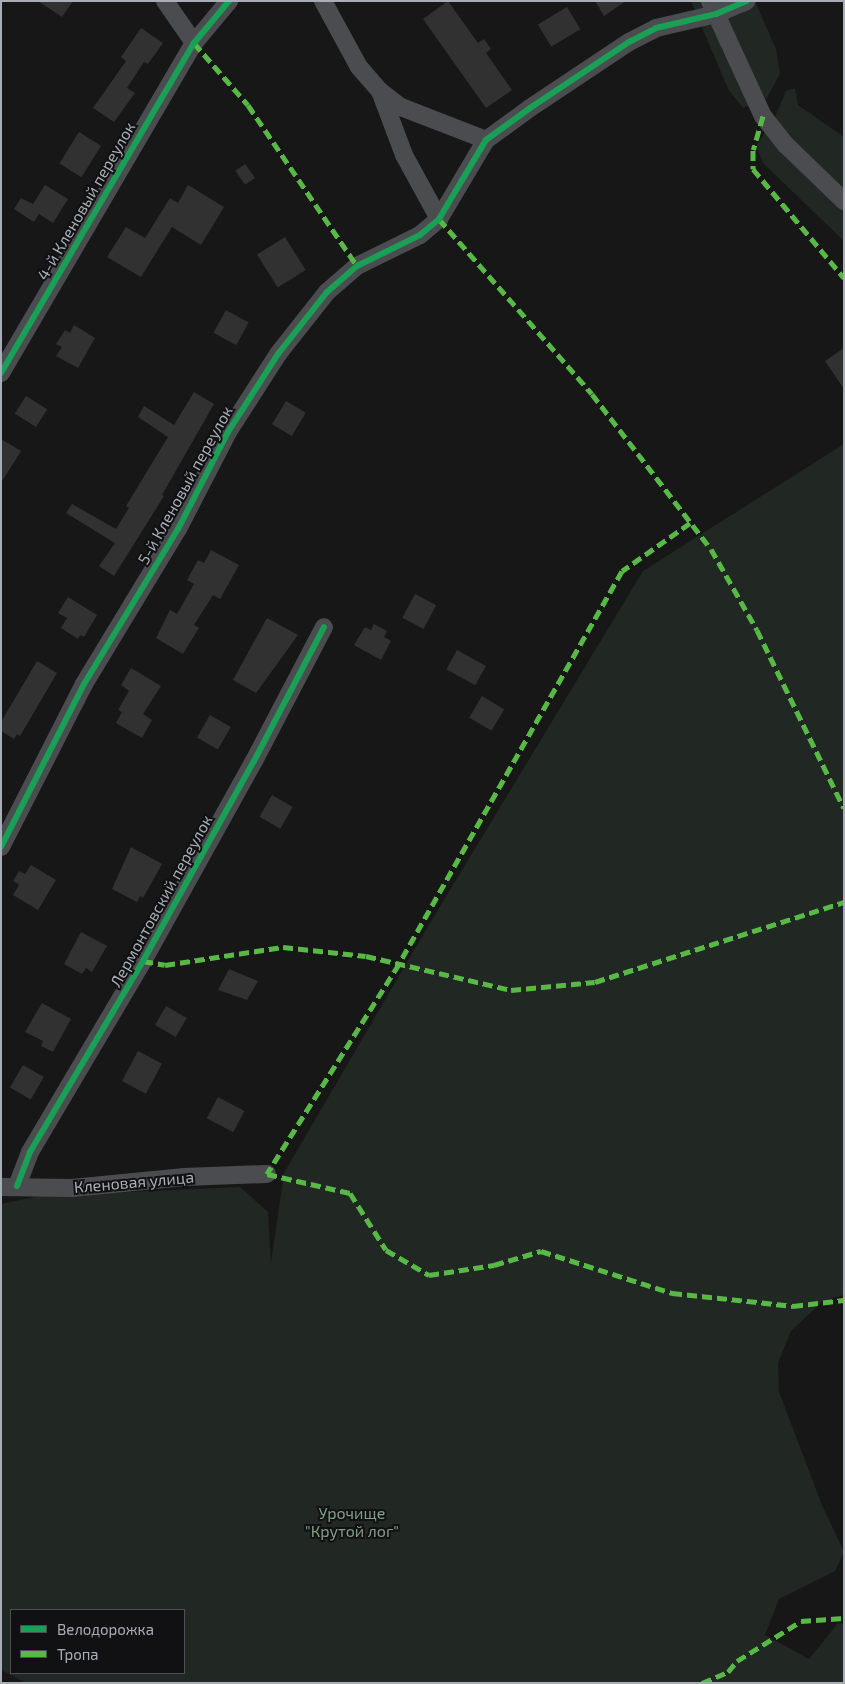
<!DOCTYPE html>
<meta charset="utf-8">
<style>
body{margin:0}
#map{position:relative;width:845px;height:1684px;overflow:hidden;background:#171717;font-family:"Exo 2",sans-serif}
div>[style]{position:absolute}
.green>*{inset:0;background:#212722}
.building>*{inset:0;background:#313132;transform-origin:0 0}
.minor>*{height:18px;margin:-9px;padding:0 9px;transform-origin:9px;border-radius:9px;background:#4b4c4f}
.quiet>*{height:5px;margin-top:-2.5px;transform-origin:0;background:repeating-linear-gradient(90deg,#58b947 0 10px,transparent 0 15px)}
.cycleway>*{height:6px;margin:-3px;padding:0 3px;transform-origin:3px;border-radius:3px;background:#1a9f57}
span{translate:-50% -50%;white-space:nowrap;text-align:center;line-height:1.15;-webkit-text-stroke:4px #111113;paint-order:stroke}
.street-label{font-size:16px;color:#a9adb6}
.park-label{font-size:16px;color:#839f86}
.frame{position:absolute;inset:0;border:2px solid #a9adb6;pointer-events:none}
.legend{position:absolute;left:10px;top:1609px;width:175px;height:65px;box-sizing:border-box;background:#111113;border:1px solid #4e4f54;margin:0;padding:6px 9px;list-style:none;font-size:15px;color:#a9adb6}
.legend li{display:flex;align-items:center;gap:10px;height:25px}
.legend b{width:25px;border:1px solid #4e4f54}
</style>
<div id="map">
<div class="green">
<i style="clip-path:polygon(691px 1px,755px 1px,776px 49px,780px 74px,767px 98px,743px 108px,728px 89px)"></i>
<i style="clip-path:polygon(795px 88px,798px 105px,844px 137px,844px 195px,773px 122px,786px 91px)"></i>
<i style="clip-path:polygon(767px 129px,844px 201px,844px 241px,763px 163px,756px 146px)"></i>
<i style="clip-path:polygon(evenodd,844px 444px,844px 1295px,823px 1301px,791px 1331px,778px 1363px,779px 1392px,822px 1505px,844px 1552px,835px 1571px,779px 1599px,765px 1635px,809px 1659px,838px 1623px,844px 1624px,844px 1683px,26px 1683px,1px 1670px,1px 1204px,39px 1196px,240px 1187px,268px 1212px,271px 1263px,284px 1173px,427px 928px,643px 571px,844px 444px,11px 1610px,184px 1610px,184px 1673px,11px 1673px,11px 1610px)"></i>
</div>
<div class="building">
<i style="clip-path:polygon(38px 1px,73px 1px,62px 17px)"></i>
<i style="clip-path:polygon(448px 1px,478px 43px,484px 39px,491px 49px,486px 53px,512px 90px,486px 108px,423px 19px)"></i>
<i style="clip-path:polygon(595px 1px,626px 1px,604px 16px)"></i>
<i style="left:567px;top:7px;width:26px;height:34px;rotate:59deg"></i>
<i style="clip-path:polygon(141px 28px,163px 43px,148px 64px,144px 62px,127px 88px,135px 93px,114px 122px,93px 108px,126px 61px,121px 57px)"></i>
<i style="left:79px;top:132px;width:26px;height:37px;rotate:32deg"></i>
<i style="left:245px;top:164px;width:17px;height:12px;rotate:54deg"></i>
<i style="clip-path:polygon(45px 185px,68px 199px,53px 223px,39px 214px,34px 222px,14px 209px,21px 198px,33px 204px)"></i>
<i style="clip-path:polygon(188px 185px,224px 207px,201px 245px,172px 227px,141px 277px,107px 257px,126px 227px,145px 238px,170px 198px,178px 203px)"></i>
<i style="left:285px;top:237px;width:39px;height:33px;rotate:58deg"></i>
<i style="left:226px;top:310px;width:26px;height:26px;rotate:29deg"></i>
<i style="clip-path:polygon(74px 325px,95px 338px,78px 368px,56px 356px,62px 347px,56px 344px,65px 330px,70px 333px)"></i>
<i style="clip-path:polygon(844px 348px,844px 389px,825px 361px)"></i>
<i style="clip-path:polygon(194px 392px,214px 404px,162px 495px,164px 496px,114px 576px,99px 566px,115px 543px,66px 513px,72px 504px,116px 529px,129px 508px,126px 506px,168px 437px,138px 417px,144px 406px,174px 425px)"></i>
<i style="left:26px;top:396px;width:25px;height:21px;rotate:32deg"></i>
<i style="left:286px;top:401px;width:23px;height:27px;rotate:31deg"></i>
<i style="clip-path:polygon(1px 439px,21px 451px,1px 483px)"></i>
<i style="clip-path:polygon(211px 550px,239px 565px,220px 599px,213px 595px,194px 625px,199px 628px,183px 654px,156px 638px,170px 610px,177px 614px,194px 584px,187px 580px,198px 560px,204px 563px)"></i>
<i style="left:415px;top:594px;width:24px;height:27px;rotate:28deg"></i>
<i style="clip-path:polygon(68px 597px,97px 615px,84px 637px,80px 635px,78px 639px,61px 628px,67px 618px,58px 613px)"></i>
<i style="clip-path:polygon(267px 618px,298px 635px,256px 693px,233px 680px)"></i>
<i style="clip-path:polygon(374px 624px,387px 631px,384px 637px,391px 641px,381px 660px,354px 645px,365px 627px,371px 630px)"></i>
<i style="left:457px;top:650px;width:33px;height:22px;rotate:29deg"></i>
<i style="clip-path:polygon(37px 661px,57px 673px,20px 736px,17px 734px,14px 739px,1px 731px,1px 722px)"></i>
<i style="clip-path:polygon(131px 668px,161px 686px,143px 714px,152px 720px,142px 738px,116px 723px,122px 712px,118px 710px,129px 691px,121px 685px)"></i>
<i style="left:482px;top:696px;width:26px;height:25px;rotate:31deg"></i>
<i style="left:210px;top:715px;width:24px;height:26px;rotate:30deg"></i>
<i style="left:272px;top:795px;width:24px;height:25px;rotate:30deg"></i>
<i style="clip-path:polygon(131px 847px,162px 864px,143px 898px,140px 896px,137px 902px,112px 889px)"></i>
<i style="clip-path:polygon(31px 865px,56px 880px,38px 910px,13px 895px,19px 885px,13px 881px,19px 871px,25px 874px)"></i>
<i style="clip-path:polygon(81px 932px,107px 946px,92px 972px,86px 968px,82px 974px,64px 964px)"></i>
<i style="clip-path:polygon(229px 969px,258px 981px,247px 1000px,218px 990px)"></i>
<i style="clip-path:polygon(42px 1003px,71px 1019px,53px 1052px,41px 1046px,43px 1041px,25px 1032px)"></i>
<i style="left:166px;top:1006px;width:24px;height:22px;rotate:30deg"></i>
<i style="left:138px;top:1051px;width:27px;height:34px;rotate:28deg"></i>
<i style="left:23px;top:1065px;width:24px;height:26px;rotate:30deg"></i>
<i style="left:218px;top:1097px;width:30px;height:24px;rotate:28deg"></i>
</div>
<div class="minor">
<i style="left:165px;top:1px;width:51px;rotate:55.4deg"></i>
<i style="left:323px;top:1px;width:75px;rotate:61.4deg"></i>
<i style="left:359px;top:67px;width:30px;rotate:49deg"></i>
<i style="left:379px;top:90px;width:28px;rotate:38deg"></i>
<i style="left:401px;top:107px;width:91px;rotate:21.2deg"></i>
<i style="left:710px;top:1px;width:127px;rotate:65.3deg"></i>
<i style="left:763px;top:116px;width:37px;rotate:52deg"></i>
<i style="left:786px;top:145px;width:81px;rotate:44deg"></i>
<i style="left:380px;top:91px;width:68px;rotate:69.4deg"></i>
<i style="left:404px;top:155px;width:73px;rotate:61.3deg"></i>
<i style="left:1px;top:373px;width:382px;rotate:-59.7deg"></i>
<i style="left:194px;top:43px;width:55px;rotate:-50.2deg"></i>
<i style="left:1px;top:847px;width:183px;rotate:-63deg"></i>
<i style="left:84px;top:684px;width:181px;rotate:-58.8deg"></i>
<i style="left:178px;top:529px;width:109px;rotate:-62.7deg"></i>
<i style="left:228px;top:432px;width:93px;rotate:-57.3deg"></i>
<i style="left:278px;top:354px;width:79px;rotate:-51.7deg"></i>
<i style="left:327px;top:292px;width:40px;rotate:-41deg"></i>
<i style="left:357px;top:266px;width:70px;rotate:-26.2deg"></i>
<i style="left:420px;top:235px;width:25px;rotate:-40deg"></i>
<i style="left:439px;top:219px;width:92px;rotate:-59.3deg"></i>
<i style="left:486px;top:140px;width:54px;rotate:-36deg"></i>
<i style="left:530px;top:108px;width:119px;rotate:-33.7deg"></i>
<i style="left:629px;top:42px;width:30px;rotate:-27deg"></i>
<i style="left:656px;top:28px;width:62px;rotate:-13.1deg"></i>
<i style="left:716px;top:14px;width:33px;rotate:-23deg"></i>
<i style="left:17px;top:1186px;width:36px;rotate:-69deg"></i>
<i style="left:30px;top:1152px;width:222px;rotate:-59.4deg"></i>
<i style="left:143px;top:961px;width:229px;rotate:-61deg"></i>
<i style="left:254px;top:761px;width:151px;rotate:-62.4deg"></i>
<i style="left:1px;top:1187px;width:71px;rotate:0.8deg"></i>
<i style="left:72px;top:1188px;width:113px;rotate:-5.6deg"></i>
<i style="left:184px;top:1177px;width:83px;rotate:-2.1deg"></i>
</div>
<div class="quiet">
<i style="left:194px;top:43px;width:82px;rotate:48.9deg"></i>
<i style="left:248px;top:105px;width:194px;rotate:55.9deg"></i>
<i style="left:763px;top:116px;width:35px;rotate:106deg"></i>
<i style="left:753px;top:150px;width:19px;rotate:90deg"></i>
<i style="left:753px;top:169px;width:142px;rotate:50.1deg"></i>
<i style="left:439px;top:219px;width:232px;rotate:48.8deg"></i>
<i style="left:592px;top:394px;width:195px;rotate:52.5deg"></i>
<i style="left:711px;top:549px;width:93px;rotate:60.4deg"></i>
<i style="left:757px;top:630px;width:198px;rotate:64deg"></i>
<i style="left:690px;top:523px;width:83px;rotate:144.8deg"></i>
<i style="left:622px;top:571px;width:452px;rotate:119.6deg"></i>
<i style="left:399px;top:964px;width:248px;rotate:122.2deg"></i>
<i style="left:267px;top:1174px;width:85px;rotate:12.9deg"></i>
<i style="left:350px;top:1193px;width:67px;rotate:57.7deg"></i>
<i style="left:386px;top:1250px;width:50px;rotate:30.2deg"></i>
<i style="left:429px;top:1275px;width:66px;rotate:-8.7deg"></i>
<i style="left:494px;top:1265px;width:49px;rotate:-16.6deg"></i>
<i style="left:541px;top:1251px;width:138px;rotate:17.8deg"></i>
<i style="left:672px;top:1293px;width:122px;rotate:6.1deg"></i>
<i style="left:793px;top:1306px;width:51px;rotate:-6.7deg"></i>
<i style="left:143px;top:961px;width:22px;rotate:10deg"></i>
<i style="left:165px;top:965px;width:119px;rotate:-8.7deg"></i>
<i style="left:283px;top:947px;width:83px;rotate:6.2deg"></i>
<i style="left:366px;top:956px;width:149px;rotate:13.2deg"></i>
<i style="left:511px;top:990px;width:84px;rotate:-5.4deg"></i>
<i style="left:595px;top:982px;width:262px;rotate:-17.8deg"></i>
<i style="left:702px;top:1683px;width:28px;rotate:-23deg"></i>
<i style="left:728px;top:1672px;width:14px;rotate:-51deg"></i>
<i style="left:737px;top:1661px;width:75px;rotate:-32deg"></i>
<i style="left:801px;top:1621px;width:43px;rotate:-4deg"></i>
</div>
<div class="cycleway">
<i style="left:1px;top:373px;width:382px;rotate:-59.7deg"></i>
<i style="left:194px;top:43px;width:55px;rotate:-50.2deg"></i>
<i style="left:1px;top:847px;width:183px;rotate:-63deg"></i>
<i style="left:84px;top:684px;width:181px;rotate:-58.8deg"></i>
<i style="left:178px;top:529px;width:109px;rotate:-62.7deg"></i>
<i style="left:228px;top:432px;width:93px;rotate:-57.3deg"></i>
<i style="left:278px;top:354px;width:79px;rotate:-51.7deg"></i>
<i style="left:327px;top:292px;width:40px;rotate:-41deg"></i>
<i style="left:357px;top:266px;width:70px;rotate:-26.2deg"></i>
<i style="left:420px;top:235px;width:25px;rotate:-40deg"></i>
<i style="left:439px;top:219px;width:92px;rotate:-59.3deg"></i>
<i style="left:486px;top:140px;width:54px;rotate:-36deg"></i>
<i style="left:530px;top:108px;width:119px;rotate:-33.7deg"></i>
<i style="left:629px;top:42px;width:30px;rotate:-27deg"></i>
<i style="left:656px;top:28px;width:62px;rotate:-13.1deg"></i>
<i style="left:716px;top:14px;width:33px;rotate:-23deg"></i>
<i style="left:17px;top:1186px;width:36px;rotate:-69deg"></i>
<i style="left:30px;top:1152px;width:222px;rotate:-59.4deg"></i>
<i style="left:143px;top:961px;width:229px;rotate:-61deg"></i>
<i style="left:254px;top:761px;width:151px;rotate:-62.4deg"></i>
</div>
<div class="street-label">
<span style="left:86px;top:201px;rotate:-60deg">4-й Кленовый переулок</span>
<span style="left:185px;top:485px;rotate:-61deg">5-й Кленовый переулок</span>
<span style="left:161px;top:901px;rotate:-61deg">Лермонтовский переулок</span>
<span style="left:134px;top:1182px;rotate:-5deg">Кленовая улица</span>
</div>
<div class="park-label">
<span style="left:352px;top:1522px">Урочище<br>"Крутой лог"</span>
</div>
<div class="frame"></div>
<ul class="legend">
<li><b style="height:6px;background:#1a9f57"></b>Велодорожка</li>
<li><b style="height:6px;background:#58b947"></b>Тропа</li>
</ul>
</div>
